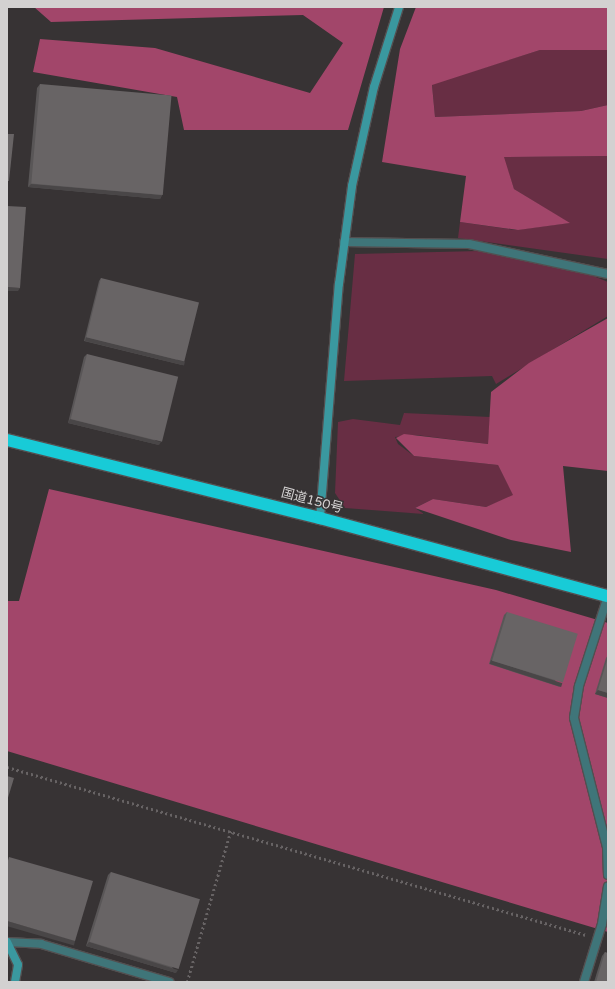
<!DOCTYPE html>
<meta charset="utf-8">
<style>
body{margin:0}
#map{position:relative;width:615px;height:989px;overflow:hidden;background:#373334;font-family:"Varela Round","Noto Sans JP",sans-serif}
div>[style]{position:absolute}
.green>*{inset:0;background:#682e44}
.forest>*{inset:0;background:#a2466a}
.path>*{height:2.5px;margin-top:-1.25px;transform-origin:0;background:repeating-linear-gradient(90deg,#676364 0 2px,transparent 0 5px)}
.roads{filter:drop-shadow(1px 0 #534f50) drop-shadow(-1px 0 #534f50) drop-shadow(0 1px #534f50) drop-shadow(0 -1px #534f50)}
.street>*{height:8px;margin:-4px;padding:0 4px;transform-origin:4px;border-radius:4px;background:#3f7579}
.secondary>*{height:8px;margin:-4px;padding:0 4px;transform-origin:4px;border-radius:4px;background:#3a989f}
.highway>*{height:12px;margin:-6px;padding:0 6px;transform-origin:6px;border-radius:6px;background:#18cbd7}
.wall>*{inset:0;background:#595657}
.shaded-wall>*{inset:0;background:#494647;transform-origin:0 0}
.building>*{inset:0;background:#686465;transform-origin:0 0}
span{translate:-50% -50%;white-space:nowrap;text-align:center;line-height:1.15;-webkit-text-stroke:3px #373334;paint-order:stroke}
.street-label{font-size:13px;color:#d3d1d1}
.frame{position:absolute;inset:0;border:8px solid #d3d1d1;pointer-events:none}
</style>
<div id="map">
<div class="green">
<i style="clip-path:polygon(540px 50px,608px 50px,608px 105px,581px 111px,435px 117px,432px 84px)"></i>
<i style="clip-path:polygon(608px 156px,608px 259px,458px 238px,460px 222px,515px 230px,569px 223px,514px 189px,503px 157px)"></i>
<i style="clip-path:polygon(479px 251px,586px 273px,608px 282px,608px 316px,496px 384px,492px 376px,344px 381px,355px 254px)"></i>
<i style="clip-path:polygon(404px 413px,490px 417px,488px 444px,416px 435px,395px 437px,398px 444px,414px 456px,498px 465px,514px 496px,486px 507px,433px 499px,415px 508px,424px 514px,345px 508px,335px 493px,338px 422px,353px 419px,400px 425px)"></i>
</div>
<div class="forest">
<i style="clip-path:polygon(34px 7px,384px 7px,348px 130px,184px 130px,177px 97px,33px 72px,40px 39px,155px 48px,310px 93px,343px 43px,303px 15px,51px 22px)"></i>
<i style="clip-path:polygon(416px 7px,608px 7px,608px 50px,540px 50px,432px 85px,435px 117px,581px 111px,608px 105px,608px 156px,504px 157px,514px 189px,570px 223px,518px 230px,460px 222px,466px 176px,382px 162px,400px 49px)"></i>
<i style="clip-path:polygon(608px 318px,608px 471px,563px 466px,571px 552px,511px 540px,415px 508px,433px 499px,486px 507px,513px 495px,498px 465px,414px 456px,396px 438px,404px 434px,488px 444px,491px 392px,529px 363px)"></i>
<i style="clip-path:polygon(49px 489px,496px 590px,608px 623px,608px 932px,7px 751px,7px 601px,19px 601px)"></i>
</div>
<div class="path">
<i style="left:7px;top:767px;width:603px;rotate:16.18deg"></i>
<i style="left:187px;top:982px;width:158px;rotate:-73.9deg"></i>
</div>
<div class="roads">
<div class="street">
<i style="left:344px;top:242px;width:125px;rotate:0.9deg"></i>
<i style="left:469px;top:244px;width:142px;rotate:12.2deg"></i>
<i style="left:608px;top:596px;width:95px;rotate:107.9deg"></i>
<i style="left:579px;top:686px;width:32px;rotate:99deg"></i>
<i style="left:574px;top:718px;width:133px;rotate:75.7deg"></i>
<i style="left:607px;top:847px;width:28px;rotate:88deg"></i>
<i style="left:7px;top:942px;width:34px;rotate:3deg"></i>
<i style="left:41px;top:944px;width:134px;rotate:16.5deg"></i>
<i style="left:584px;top:982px;width:61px;rotate:-72.8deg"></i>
<i style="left:602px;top:924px;width:38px;rotate:-81deg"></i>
</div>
<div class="secondary">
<i style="left:320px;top:518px;width:235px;rotate:-85.4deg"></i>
<i style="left:339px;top:284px;width:99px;rotate:-82.4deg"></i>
<i style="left:352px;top:186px;width:101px;rotate:-77.5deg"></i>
<i style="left:374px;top:87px;width:84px;rotate:-72.6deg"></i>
<i style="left:7px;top:942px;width:25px;rotate:64deg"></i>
<i style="left:18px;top:965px;width:17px;rotate:100deg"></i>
</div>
<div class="highway">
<i style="left:7px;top:440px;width:323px;rotate:14deg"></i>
<i style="left:320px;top:518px;width:298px;rotate:15.2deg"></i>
</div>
</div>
<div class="wall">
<i style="clip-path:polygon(40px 84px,162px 195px,160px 199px,28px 187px,37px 88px)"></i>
<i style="clip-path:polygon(101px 278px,182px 365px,84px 341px,99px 281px)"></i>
<i style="clip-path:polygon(87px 354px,159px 445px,68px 423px,84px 357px)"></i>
<i style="clip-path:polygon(507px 612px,560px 687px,489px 664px,504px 615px)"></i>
<i style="clip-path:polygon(608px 655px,608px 698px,595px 694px,606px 658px)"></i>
<i style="clip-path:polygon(111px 872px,176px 973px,86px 946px,108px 875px)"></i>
<i style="clip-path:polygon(605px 952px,608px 982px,594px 982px,602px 956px)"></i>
</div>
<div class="shaded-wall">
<i style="clip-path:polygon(31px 184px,162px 195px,160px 199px,28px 187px)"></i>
<i style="clip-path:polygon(7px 287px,20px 288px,18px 291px,7px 291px)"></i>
<i style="left:86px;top:337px;width:102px;height:4px;rotate:14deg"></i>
<i style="clip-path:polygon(70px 419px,161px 442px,159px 445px,68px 423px)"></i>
<i style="left:491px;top:660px;width:75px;height:4px;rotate:18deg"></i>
<i style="clip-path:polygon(598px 690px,608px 693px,608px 698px,595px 694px)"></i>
<i style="left:7px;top:921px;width:71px;height:5px;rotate:16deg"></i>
<i style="clip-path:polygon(89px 942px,178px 970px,176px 973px,86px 946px)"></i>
</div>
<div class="building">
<i style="clip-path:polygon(7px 7px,8px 7px,7px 19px)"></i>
<i style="left:40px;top:84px;width:132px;height:100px;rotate:5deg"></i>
<i style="clip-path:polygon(7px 134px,14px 134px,9px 181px,7px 181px)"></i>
<i style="clip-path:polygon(7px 206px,26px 207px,20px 288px,7px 287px)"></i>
<i style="left:101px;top:278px;width:101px;height:61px;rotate:14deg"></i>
<i style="left:87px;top:354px;width:94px;height:67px;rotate:14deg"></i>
<i style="left:507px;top:612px;width:74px;height:51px;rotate:17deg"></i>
<i style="clip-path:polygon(608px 657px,608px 693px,598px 690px)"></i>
<i style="clip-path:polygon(7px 776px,14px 778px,7px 801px)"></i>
<i style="clip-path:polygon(9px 857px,93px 881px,75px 941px,7px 921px,7px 864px)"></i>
<i style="left:111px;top:872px;width:93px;height:73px;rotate:17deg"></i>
<i style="clip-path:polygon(605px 952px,608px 953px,608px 982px,596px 982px)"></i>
</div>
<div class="street-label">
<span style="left:312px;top:501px;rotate:15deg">国道150号</span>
</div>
<div class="frame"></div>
</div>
